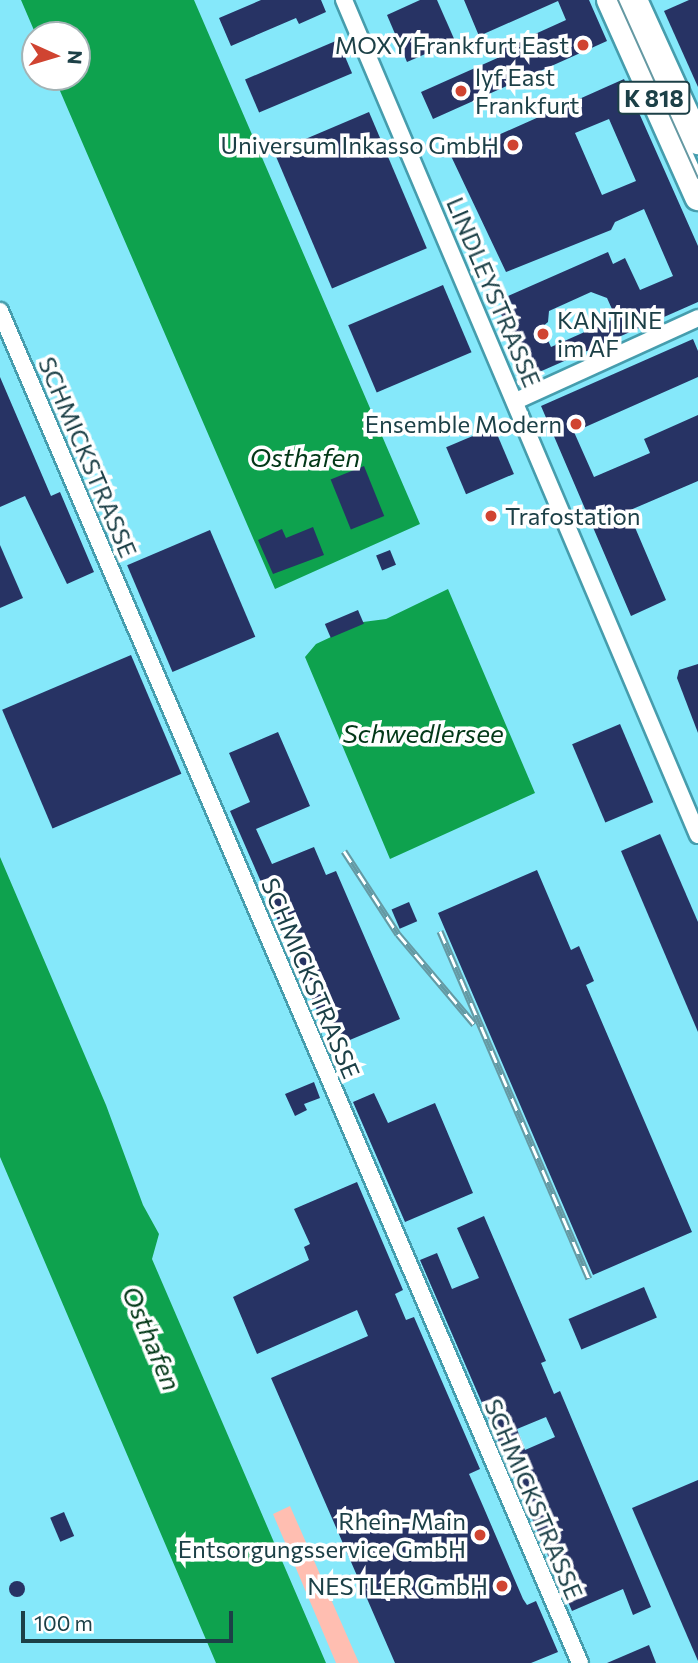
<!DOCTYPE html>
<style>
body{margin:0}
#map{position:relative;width:698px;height:1663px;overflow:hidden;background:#abeefb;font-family:Commissioner,sans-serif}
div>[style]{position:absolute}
.built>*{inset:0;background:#85e8fa}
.green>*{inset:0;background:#ffbeb1}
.water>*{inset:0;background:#0ea24e}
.building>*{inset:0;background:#273364;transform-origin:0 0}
.round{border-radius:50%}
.roads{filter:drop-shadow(2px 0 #469dad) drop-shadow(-2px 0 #469dad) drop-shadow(0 2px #469dad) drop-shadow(0 -2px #469dad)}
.minor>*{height:16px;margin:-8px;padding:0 8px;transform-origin:8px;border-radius:8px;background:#fff}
.primary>*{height:26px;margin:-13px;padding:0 13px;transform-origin:13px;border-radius:13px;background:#fff}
.tram>*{height:2px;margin:-1px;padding:0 1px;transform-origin:1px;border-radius:1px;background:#6599a3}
.rail>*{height:7px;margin-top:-3.5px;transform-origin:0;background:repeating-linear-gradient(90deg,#fff 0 13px,#6599a3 0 26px);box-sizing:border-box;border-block:2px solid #6599a3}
.dots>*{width:19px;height:19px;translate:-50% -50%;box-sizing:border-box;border:4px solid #fff;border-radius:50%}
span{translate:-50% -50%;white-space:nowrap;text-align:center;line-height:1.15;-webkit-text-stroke:7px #fff;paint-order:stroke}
.shield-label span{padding:2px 5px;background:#fff;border:2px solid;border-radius:5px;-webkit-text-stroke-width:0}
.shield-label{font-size:23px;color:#1c4047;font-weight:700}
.poi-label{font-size:24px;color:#1c4047}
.right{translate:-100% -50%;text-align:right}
.left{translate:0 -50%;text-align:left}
.street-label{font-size:24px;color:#1c4047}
.water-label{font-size:26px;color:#033818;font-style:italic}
.north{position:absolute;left:21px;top:21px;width:70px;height:70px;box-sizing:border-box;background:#fff;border:2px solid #a4b3b5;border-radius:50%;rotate:94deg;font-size:19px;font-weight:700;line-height:28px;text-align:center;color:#1c4047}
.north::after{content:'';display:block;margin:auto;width:24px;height:32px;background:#d04431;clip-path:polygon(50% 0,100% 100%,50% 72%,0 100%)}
.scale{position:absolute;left:21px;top:1611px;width:212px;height:32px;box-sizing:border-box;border:4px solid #1c4047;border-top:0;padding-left:9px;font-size:21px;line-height:24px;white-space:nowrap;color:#1c4047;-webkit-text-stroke:5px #fff;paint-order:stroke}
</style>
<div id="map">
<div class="built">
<i style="clip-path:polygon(evenodd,0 0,698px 0,698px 1663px,0 1663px,0 0,35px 35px,77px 35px,77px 77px,35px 77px,35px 35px)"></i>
</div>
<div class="green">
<i style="clip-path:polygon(290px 1506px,359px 1663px,336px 1663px,273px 1514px)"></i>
</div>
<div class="water">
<i style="clip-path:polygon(21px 0,194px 0,420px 524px,275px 589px,54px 77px,77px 77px,77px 35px,36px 35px)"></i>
<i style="clip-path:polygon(448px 589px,535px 793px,390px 859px,305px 657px,316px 644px,363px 622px,386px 619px)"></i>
<i style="clip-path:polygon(0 857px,106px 1105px,143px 1205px,159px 1234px,152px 1259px,326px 1663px,216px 1663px,0 1157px)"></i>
</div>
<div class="building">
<i style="clip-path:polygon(261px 0,321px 0,326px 12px,299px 24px,296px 18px,231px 46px,219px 18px)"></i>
<i style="clip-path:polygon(420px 0,437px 0,455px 41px,407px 62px,387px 15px)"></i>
<i style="clip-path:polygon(464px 0,589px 0,607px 41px,433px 119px,421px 92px,502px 56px,500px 50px,566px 20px,558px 1px,479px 36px)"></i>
<i style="clip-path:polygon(689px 0,698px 0,698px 87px,664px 11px)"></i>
<i style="left:338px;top:40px;width:36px;height:101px;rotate:67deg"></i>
<i style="clip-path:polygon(evenodd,624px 79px,698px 246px,698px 302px,528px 377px,501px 314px,513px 308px,508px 296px,608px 252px,613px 264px,625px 258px,640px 290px,673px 276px,644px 209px,615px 222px,611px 230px,506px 272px,451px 156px,624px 79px,609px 119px,636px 181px,602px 195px,575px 133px,609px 119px,624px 79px,591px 292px,607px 298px,616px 318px,551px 347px,542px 327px,548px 322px,549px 311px,591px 292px)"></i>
<i style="left:369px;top:112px;width:148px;height:103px;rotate:67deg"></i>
<i style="left:443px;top:285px;width:73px;height:103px;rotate:67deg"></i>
<i style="clip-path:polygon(693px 339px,698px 351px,698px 377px,574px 432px,594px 477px,650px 453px,644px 439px,698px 415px,698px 481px,628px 511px,666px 600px,631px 616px,541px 406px)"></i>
<i style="clip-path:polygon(0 377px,51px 496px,60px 492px,94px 572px,67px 584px,25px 496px,0 507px)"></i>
<i style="left:494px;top:427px;width:51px;height:52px;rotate:67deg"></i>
<i style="left:364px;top:466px;width:54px;height:36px;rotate:68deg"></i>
<i style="clip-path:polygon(313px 527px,324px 555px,273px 574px,258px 540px,282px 529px,286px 538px)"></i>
<i style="left:210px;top:530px;width:116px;height:90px;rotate:67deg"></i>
<i style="clip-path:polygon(0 545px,23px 598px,0 608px)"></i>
<i style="left:390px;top:550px;width:16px;height:15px;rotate:68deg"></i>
<i style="left:358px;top:610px;width:15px;height:36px;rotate:67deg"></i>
<i style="left:131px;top:655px;width:129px;height:140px;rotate:67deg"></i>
<i style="clip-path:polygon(698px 664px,698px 733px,677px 678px,679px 670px)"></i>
<i style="left:620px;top:724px;width:85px;height:52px;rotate:67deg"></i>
<i style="clip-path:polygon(278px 732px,310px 806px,256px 829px,272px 864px,314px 847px,326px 875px,336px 871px,400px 1019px,333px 1047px,230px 811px,250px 802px,229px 753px)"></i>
<i style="clip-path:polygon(660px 834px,698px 922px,698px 1032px,621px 851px)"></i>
<i style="clip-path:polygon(537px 870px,571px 950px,579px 946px,594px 981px,586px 985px,692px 1232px,593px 1275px,438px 913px)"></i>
<i style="left:409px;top:902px;width:21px;height:19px;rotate:67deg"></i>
<i style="clip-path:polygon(314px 1082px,320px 1098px,304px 1104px,307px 1110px,295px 1116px,285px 1094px)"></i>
<i style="clip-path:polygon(374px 1093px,388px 1123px,435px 1103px,473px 1193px,405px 1222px,353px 1102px)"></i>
<i style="clip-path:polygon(357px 1182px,403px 1290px,395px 1294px,406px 1320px,414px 1317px,480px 1469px,469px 1474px,483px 1506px,523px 1599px,527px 1605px,536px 1601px,558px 1652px,531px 1663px,395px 1663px,271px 1378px,368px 1336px,357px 1310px,257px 1354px,233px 1297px,309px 1260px,304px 1247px,310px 1244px,294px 1209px)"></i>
<i style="clip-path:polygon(evenodd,484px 1216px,546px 1361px,541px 1363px,554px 1394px,560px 1391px,651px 1607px,633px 1615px,623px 1589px,572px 1611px,420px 1260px,437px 1253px,452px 1289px,479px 1278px,457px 1228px,484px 1216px,546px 1417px,555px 1437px,525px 1450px,517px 1429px,546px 1417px)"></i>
<i style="left:644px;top:1287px;width:33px;height:82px;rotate:67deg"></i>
<i style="clip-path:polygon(698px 1480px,698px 1661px,632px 1508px)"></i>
<i style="left:64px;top:1512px;width:26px;height:15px;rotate:67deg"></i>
<i class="round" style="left:9px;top:1581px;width:16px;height:16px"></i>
<i style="clip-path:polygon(649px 1645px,656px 1663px,607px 1663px)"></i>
</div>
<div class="roads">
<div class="minor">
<i style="left:344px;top:0;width:907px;rotate:67.03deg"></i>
<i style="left:0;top:311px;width:1471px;rotate:66.78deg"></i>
<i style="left:516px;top:401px;width:200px;rotate:-24.5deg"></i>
</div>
<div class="primary">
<i style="left:610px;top:0;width:216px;rotate:65.9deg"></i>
<i style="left:634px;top:0;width:155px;rotate:65.6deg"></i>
</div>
</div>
<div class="tram">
<i style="left:618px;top:0;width:195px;rotate:65.8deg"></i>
</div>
<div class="rail">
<i style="left:344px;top:851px;width:99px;rotate:57deg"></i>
<i style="left:398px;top:934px;width:118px;rotate:49.8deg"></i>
<i style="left:440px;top:931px;width:378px;rotate:66.8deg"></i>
</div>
<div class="dots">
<i style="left:583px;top:45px;background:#d04431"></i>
<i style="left:461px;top:91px;background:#d04431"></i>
<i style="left:513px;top:145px;background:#d04431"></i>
<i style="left:543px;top:334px;background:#d04431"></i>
<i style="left:576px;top:424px;background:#d04431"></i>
<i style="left:491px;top:516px;background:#d04431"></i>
<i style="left:480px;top:1535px;background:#d04431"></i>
<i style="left:502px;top:1586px;background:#d04431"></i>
</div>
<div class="shield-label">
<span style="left:654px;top:98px">K 818</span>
</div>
<div class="poi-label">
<span class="right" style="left:569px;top:45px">MOXY Frankfurt East</span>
<span class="left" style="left:475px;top:91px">lyf East<br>Frankfurt</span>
<span class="right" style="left:499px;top:145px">Universum Inkasso GmbH</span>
<span class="left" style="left:557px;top:334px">KANTINE<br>im AF</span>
<span class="right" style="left:562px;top:424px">Ensemble Modern</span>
<span class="left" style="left:505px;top:516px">Trafostation</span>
<span class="right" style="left:466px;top:1535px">Rhein-Main<br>Entsorgungsservice GmbH</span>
<span class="right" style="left:488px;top:1586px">NESTLER GmbH</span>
</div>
<div class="street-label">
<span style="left:494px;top:292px;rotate:67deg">LINDLEYSTRASSE</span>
<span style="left:88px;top:457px;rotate:67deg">SCHMICKSTRASSE</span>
<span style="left:311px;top:978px;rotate:67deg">SCHMICKSTRASSE</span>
<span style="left:534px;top:1499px;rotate:67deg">SCHMICKSTRASSE</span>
</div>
<div class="water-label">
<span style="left:305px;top:457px">Osthafen</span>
<span style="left:423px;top:733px">Schwedlersee</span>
<span style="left:152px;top:1338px;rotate:67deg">Osthafen</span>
</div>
<div class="north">N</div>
<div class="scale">100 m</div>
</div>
